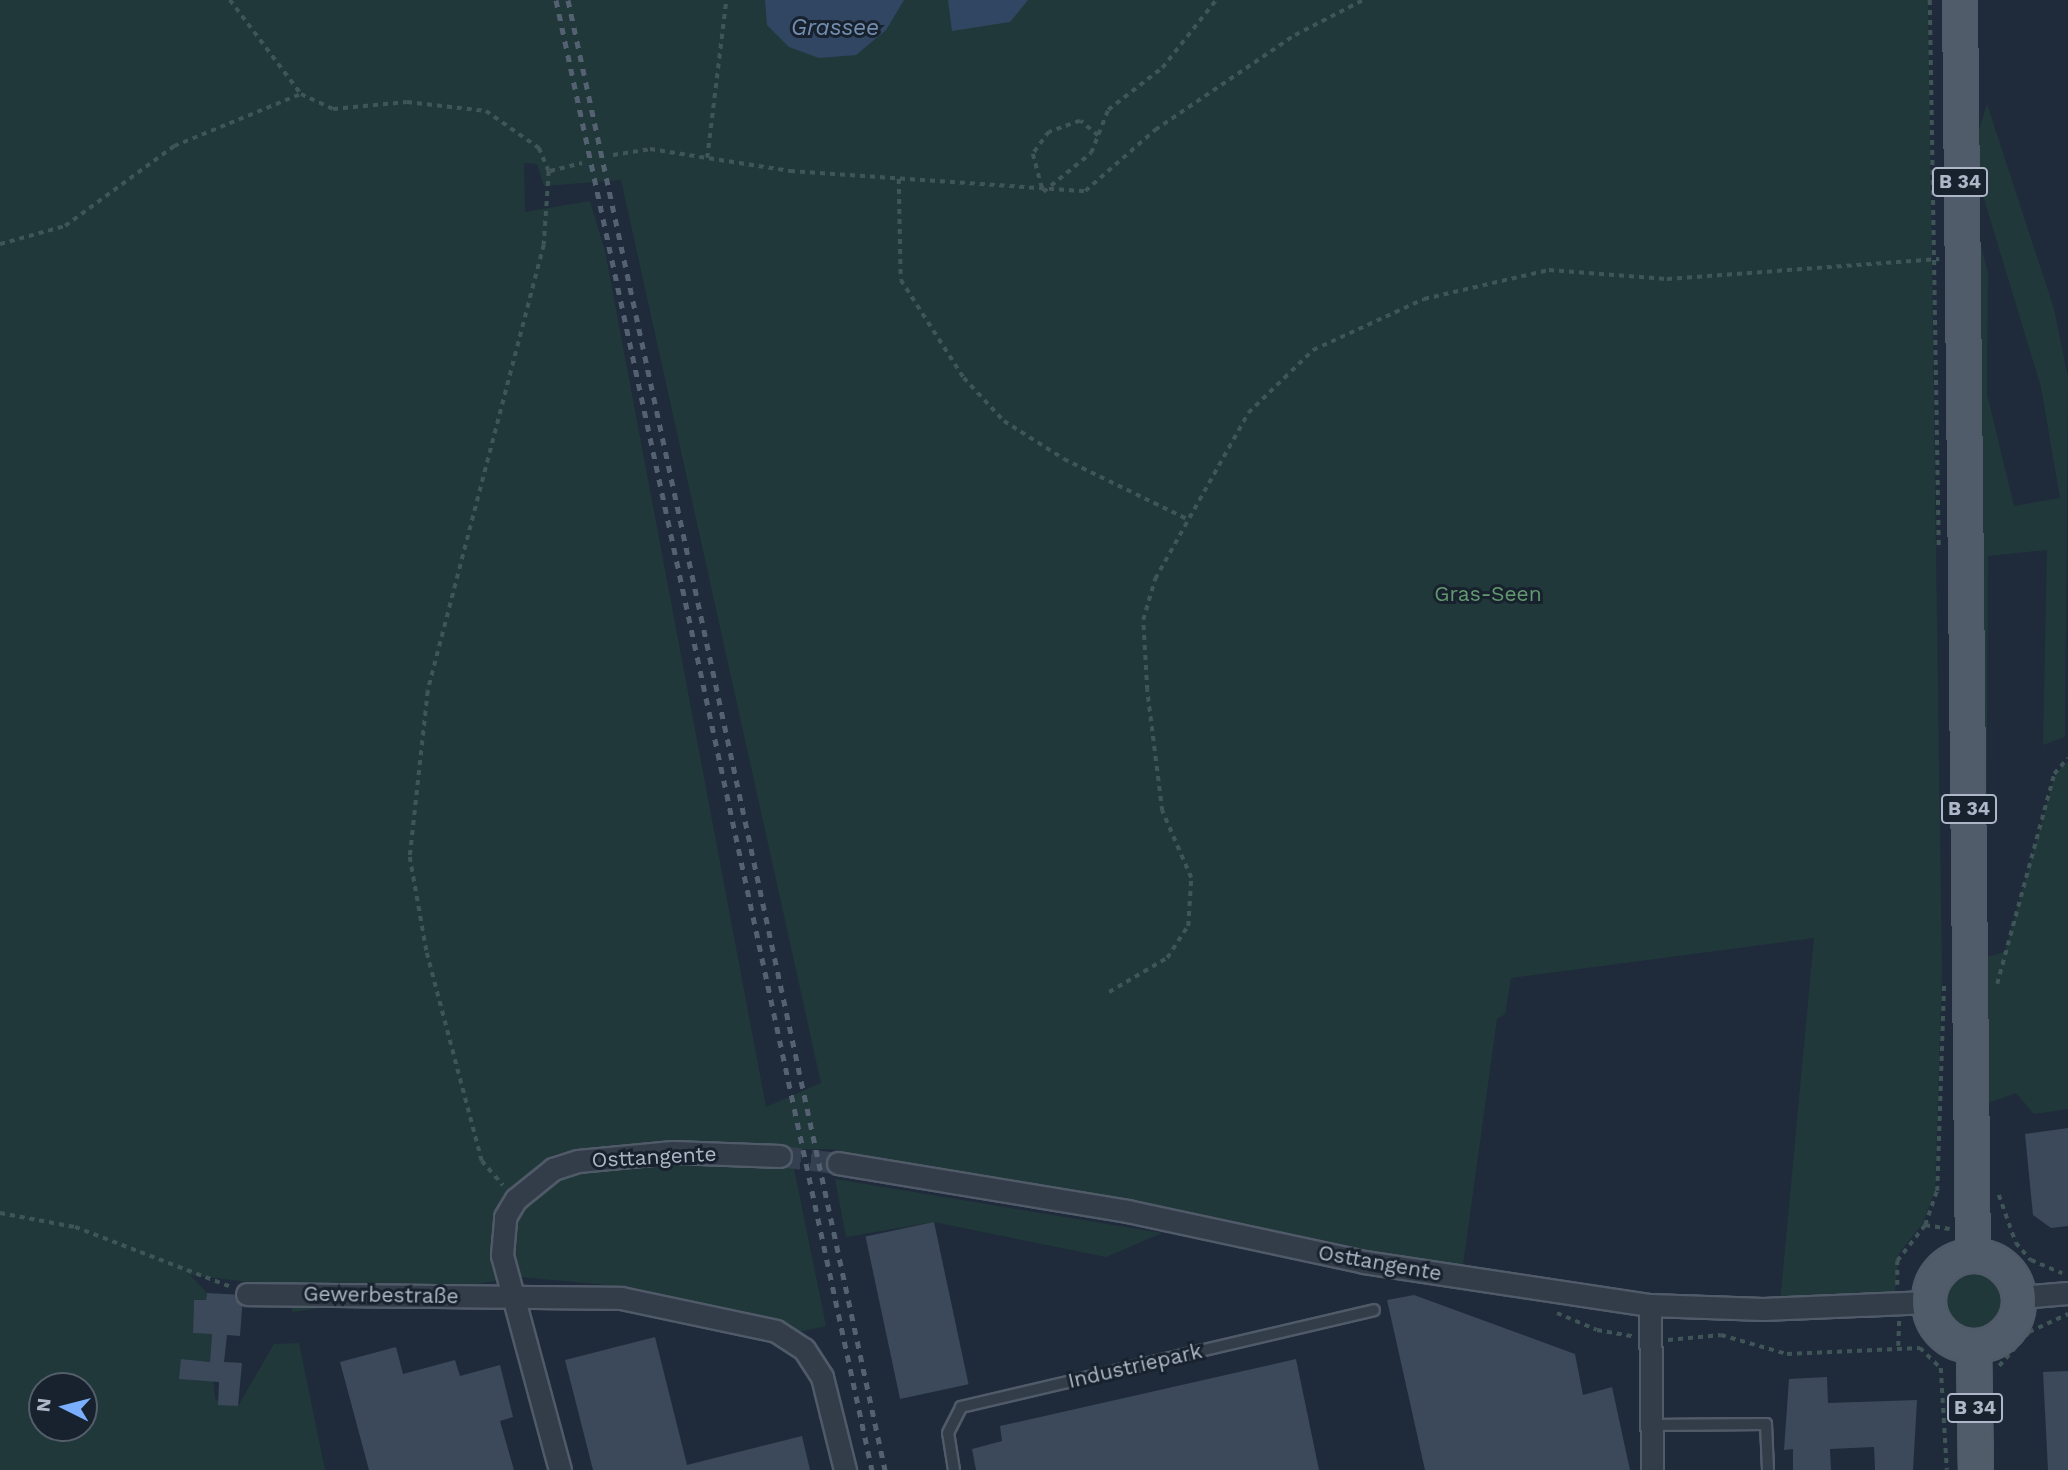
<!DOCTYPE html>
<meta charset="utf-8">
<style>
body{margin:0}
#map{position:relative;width:2068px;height:1470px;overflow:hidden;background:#1f2b3a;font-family:"Work Sans",sans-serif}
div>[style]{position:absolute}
.green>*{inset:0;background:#21383b}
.round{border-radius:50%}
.water>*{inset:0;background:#314662}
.building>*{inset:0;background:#3b495a;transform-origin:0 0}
.street-tunnel>*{height:21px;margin-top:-10.5px;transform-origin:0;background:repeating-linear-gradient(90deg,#34404f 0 21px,transparent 0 31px)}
.path>*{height:3.5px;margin-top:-1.75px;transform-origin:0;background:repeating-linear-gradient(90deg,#3f5558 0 5px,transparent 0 10px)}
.roads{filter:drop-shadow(2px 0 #505a68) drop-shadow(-2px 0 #505a68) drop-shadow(0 2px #505a68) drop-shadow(0 -2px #505a68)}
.lane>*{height:10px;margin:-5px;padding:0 5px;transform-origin:5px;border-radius:5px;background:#333d4a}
.street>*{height:21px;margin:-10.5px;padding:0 10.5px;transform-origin:10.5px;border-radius:10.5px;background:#333d4a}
.primary>*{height:32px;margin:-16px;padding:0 16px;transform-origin:16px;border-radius:16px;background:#515c6a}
.primary>.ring{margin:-16px;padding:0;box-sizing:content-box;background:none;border:32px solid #515c6a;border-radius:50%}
.rail>*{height:5px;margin-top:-2.5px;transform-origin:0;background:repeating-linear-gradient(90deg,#546171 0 7px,transparent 0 14px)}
span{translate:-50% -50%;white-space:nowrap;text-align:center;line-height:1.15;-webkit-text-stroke:6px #18222e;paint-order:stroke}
.shield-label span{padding:2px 5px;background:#18222e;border:2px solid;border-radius:5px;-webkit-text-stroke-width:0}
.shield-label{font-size:19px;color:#adb7c7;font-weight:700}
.park-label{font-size:21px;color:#63996f}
.street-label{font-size:21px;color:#adb7c7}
.water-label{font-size:23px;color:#738eb1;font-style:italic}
.north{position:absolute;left:28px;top:1372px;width:70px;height:70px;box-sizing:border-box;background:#18222e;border:2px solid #545e6b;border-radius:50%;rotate:276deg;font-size:19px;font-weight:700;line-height:28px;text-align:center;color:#adb7c7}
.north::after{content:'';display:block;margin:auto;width:24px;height:32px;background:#7aafff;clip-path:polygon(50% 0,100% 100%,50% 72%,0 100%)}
</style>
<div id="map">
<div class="green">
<i style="clip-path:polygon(evenodd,0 0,1928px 0,1942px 971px,1935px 1191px,1923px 1223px,1899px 1253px,1895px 1291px,1780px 1303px,1814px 938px,1511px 978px,1505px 1014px,1497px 1019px,1462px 1272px,832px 1149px,790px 1149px,826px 1326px,798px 1332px,607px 1285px,521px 1277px,293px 1312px,284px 1286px,190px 1275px,207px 1293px,206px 1300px,194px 1300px,193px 1333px,212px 1334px,210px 1362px,181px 1359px,213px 1380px,215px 1399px,238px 1406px,274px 1344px,299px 1343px,325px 1470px,0 1470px,0 0,524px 163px,537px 164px,544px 186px,621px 180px,821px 1083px,766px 1107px,605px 251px,590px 201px,525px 212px,524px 163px,0 0,42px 1386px,84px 1386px,84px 1428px,42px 1428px,42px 1386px)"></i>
<i style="clip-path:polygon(1987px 104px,2054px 309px,2068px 378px,2065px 737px,2043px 745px,2047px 550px,1988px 556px,1986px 957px,2005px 952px,2055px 775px,2068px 761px,2068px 1109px,2034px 1114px,2016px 1093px,1974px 1108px,1973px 215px,1988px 273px,1987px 394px,2014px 506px,2060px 498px,2041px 387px,1971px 156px)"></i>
<i style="clip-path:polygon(835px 1179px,1162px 1233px,1106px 1257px,934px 1222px,846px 1237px)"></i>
<i class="round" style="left:1942px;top:1269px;width:64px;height:64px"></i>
</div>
<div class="water">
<i style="clip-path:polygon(765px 0,904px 0,886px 30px,856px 55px,819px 58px,789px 47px,767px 25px)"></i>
<i style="clip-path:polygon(948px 0,1028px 0,1010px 22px,952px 31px)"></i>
</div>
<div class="building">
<i style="clip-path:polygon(2068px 1128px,2068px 1226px,2051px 1228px,2033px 1215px,2025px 1134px)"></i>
<i style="left:934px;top:1222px;width:166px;height:70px;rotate:78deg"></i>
<i style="clip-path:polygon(207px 1293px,243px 1295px,240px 1336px,227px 1335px,224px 1362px,242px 1363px,238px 1406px,218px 1405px,219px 1382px,179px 1379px,181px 1359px,210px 1362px,212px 1334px,193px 1333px,194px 1300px,206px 1300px)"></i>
<i style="clip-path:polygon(1414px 1295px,1575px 1354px,1583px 1395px,1612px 1387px,1630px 1470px,1425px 1470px,1387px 1300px)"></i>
<i style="clip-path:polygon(655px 1337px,687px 1465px,802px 1436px,810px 1470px,593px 1470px,565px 1360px)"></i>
<i style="clip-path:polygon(396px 1347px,403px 1374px,455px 1360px,460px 1376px,500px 1365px,513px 1417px,500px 1421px,514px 1470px,369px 1470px,340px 1362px)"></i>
<i style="clip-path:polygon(1296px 1359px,1319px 1470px,976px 1470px,972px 1449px,1002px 1441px,1000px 1426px)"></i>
<i style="clip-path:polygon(2068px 1371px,2068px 1470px,2048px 1470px,2043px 1372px)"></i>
<i style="clip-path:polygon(1827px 1377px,1828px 1403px,1917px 1400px,1913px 1470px,1875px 1470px,1874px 1447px,1830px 1449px,1831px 1470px,1793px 1470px,1793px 1449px,1784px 1450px,1789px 1379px)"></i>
</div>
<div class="street-tunnel">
<i style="left:780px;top:1156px;width:58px;rotate:6.9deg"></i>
</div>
<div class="path">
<i style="left:230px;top:0;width:118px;rotate:52.9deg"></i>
<i style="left:301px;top:94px;width:35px;rotate:25deg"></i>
<i style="left:333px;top:109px;width:74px;rotate:-5.4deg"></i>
<i style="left:407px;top:102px;width:80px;rotate:6.5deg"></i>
<i style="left:486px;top:111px;width:65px;rotate:34.9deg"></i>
<i style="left:539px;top:148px;width:25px;rotate:67deg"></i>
<i style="left:549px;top:171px;width:74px;rotate:93.9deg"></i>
<i style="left:544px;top:245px;width:461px;rotate:104.6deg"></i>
<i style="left:428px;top:691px;width:167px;rotate:96.2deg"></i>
<i style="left:410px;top:857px;width:97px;rotate:80deg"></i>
<i style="left:427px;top:953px;width:215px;rotate:75.2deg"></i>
<i style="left:482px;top:1161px;width:32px;rotate:49deg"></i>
<i style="left:1930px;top:0;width:548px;rotate:89.06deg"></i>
<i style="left:1098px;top:136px;width:23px;rotate:-140deg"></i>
<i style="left:1080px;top:121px;width:33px;rotate:160deg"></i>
<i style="left:1049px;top:132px;width:27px;rotate:126deg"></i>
<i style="left:1033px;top:154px;width:39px;rotate:75deg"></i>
<i style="left:1043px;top:192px;width:62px;rotate:-39.1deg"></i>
<i style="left:1091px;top:153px;width:46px;rotate:-68.4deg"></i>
<i style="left:1108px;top:110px;width:68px;rotate:-37.9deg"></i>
<i style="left:1162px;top:68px;width:87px;rotate:-51.5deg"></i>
<i style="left:613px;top:155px;width:37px;rotate:-9deg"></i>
<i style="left:650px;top:149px;width:142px;rotate:8.9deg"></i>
<i style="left:790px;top:171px;width:296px;rotate:3.9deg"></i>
<i style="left:1085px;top:191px;width:93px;rotate:-41.1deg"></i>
<i style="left:1155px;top:130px;width:169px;rotate:-34.2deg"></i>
<i style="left:1295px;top:35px;width:76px;rotate:-27.2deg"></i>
<i style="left:707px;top:158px;width:159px;rotate:-83.1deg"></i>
<i style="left:550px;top:171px;width:33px;rotate:-14deg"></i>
<i style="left:899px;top:179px;width:101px;rotate:88.9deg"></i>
<i style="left:901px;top:280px;width:117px;rotate:57.3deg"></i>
<i style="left:964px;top:378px;width:59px;rotate:47.1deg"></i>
<i style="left:1004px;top:421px;width:71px;rotate:32.3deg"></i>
<i style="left:1064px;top:459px;width:137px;rotate:26deg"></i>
<i style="left:0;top:244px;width:67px;rotate:-15.5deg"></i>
<i style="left:65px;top:226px;width:135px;rotate:-36.3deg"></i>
<i style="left:174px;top:146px;width:137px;rotate:-22.3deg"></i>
<i style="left:1997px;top:984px;width:218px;rotate:-74.8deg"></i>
<i style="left:2054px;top:774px;width:21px;rotate:-49deg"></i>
<i style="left:1109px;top:992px;width:67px;rotate:-30.4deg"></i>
<i style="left:1167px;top:958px;width:38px;rotate:-57deg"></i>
<i style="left:1188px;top:926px;width:48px;rotate:-86.4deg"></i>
<i style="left:1191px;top:878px;width:73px;rotate:-113.4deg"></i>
<i style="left:1162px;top:811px;width:122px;rotate:-97.1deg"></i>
<i style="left:1147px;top:690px;width:70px;rotate:-93.3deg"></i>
<i style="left:1143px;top:620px;width:43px;rotate:-73.7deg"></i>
<i style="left:1155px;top:579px;width:190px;rotate:-60.7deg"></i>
<i style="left:1248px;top:413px;width:91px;rotate:-44.1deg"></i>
<i style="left:1313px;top:350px;width:122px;rotate:-24.7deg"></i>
<i style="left:1424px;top:299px;width:128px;rotate:-13.1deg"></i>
<i style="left:1549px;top:270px;width:118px;rotate:4.4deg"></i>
<i style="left:1667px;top:279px;width:273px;rotate:-4.2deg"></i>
<i style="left:1999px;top:1195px;width:51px;rotate:70.5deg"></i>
<i style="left:2016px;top:1243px;width:23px;rotate:49deg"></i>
<i style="left:2031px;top:1260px;width:34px;rotate:23deg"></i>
<i style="left:0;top:1213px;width:76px;rotate:10.6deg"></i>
<i style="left:75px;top:1227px;width:165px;rotate:21deg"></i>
<i style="left:1925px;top:1225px;width:25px;rotate:9deg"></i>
<i style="left:1897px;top:1285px;width:24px;rotate:-90deg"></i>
<i style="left:1897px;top:1261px;width:46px;rotate:-52.1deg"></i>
<i style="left:1925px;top:1225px;width:36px;rotate:-71deg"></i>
<i style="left:1937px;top:1191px;width:208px;rotate:-88.1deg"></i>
<i style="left:1557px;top:1313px;width:43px;rotate:23deg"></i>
<i style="left:1597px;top:1330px;width:36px;rotate:10deg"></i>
<i style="left:1668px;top:1340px;width:53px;rotate:-5.4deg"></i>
<i style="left:1721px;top:1335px;width:69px;rotate:16.1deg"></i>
<i style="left:1787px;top:1354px;width:133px;rotate:-2.6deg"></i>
<i style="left:1920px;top:1348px;width:29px;rotate:44deg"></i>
<i style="left:1941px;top:1368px;width:102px;rotate:86.6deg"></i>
<i style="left:1898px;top:1346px;width:26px;rotate:-88deg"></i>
<i style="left:1999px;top:1366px;width:45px;rotate:-48.6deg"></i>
<i style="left:2029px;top:1332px;width:43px;rotate:-24.8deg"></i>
</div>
<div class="roads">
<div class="lane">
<i style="left:1650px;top:1425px;width:116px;rotate:-0.5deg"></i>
<i style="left:1766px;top:1424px;width:46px;rotate:87.5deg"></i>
<i style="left:954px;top:1470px;width:37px;rotate:-99deg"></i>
<i style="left:948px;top:1433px;width:29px;rotate:-63deg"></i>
<i style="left:961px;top:1407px;width:424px;rotate:-13.2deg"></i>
</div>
<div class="street">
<i style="left:838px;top:1163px;width:293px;rotate:9.4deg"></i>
<i style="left:1127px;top:1211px;width:242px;rotate:12.1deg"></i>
<i style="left:1364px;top:1262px;width:289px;rotate:8.6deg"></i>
<i style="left:1650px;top:1305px;width:113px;rotate:2deg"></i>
<i style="left:1763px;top:1309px;width:165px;rotate:-2.4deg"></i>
<i style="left:247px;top:1294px;width:374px;rotate:0.6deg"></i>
<i style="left:621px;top:1298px;width:158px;rotate:12deg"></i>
<i style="left:776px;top:1331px;width:33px;rotate:33deg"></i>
<i style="left:804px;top:1349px;width:33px;rotate:57deg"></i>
<i style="left:822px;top:1377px;width:96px;rotate:76.1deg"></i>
<i style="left:2020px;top:1297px;width:48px;rotate:-4.8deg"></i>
<i style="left:1650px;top:1305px;width:165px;rotate:89.3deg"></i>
<i style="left:560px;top:1470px;width:223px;rotate:-105.1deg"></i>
<i style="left:502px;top:1255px;width:38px;rotate:-85deg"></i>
<i style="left:505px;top:1217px;width:21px;rotate:-59deg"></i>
<i style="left:516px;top:1199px;width:48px;rotate:-39deg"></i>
<i style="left:553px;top:1169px;width:26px;rotate:-18deg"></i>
<i style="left:578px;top:1161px;width:95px;rotate:-5.4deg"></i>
<i style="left:673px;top:1152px;width:107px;rotate:2.1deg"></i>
</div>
<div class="primary">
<i style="left:1960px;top:0;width:1255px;rotate:89.41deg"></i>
<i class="ring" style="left:1929px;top:1256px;width:58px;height:58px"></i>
<i style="left:1974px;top:1347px;width:123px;rotate:89.1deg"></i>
</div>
</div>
<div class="rail">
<i style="left:556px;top:0;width:1504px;rotate:77.87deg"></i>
<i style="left:568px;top:0;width:1504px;rotate:77.83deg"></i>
</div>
<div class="shield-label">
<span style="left:1960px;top:182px">B 34</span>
<span style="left:1969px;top:809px">B 34</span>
<span style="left:1975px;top:1408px">B 34</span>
</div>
<div class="park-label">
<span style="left:1488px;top:594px">Gras-Seen</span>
</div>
<div class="street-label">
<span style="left:654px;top:1157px;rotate:-3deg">Osttangente</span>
<span style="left:1380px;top:1263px;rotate:10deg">Osttangente</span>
<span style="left:381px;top:1295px;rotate:1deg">Gewerbestraße</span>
<span style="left:1135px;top:1366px;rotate:-13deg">Industriepark</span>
</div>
<div class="water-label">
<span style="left:835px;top:28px">Grassee</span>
</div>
<div class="north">N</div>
</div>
